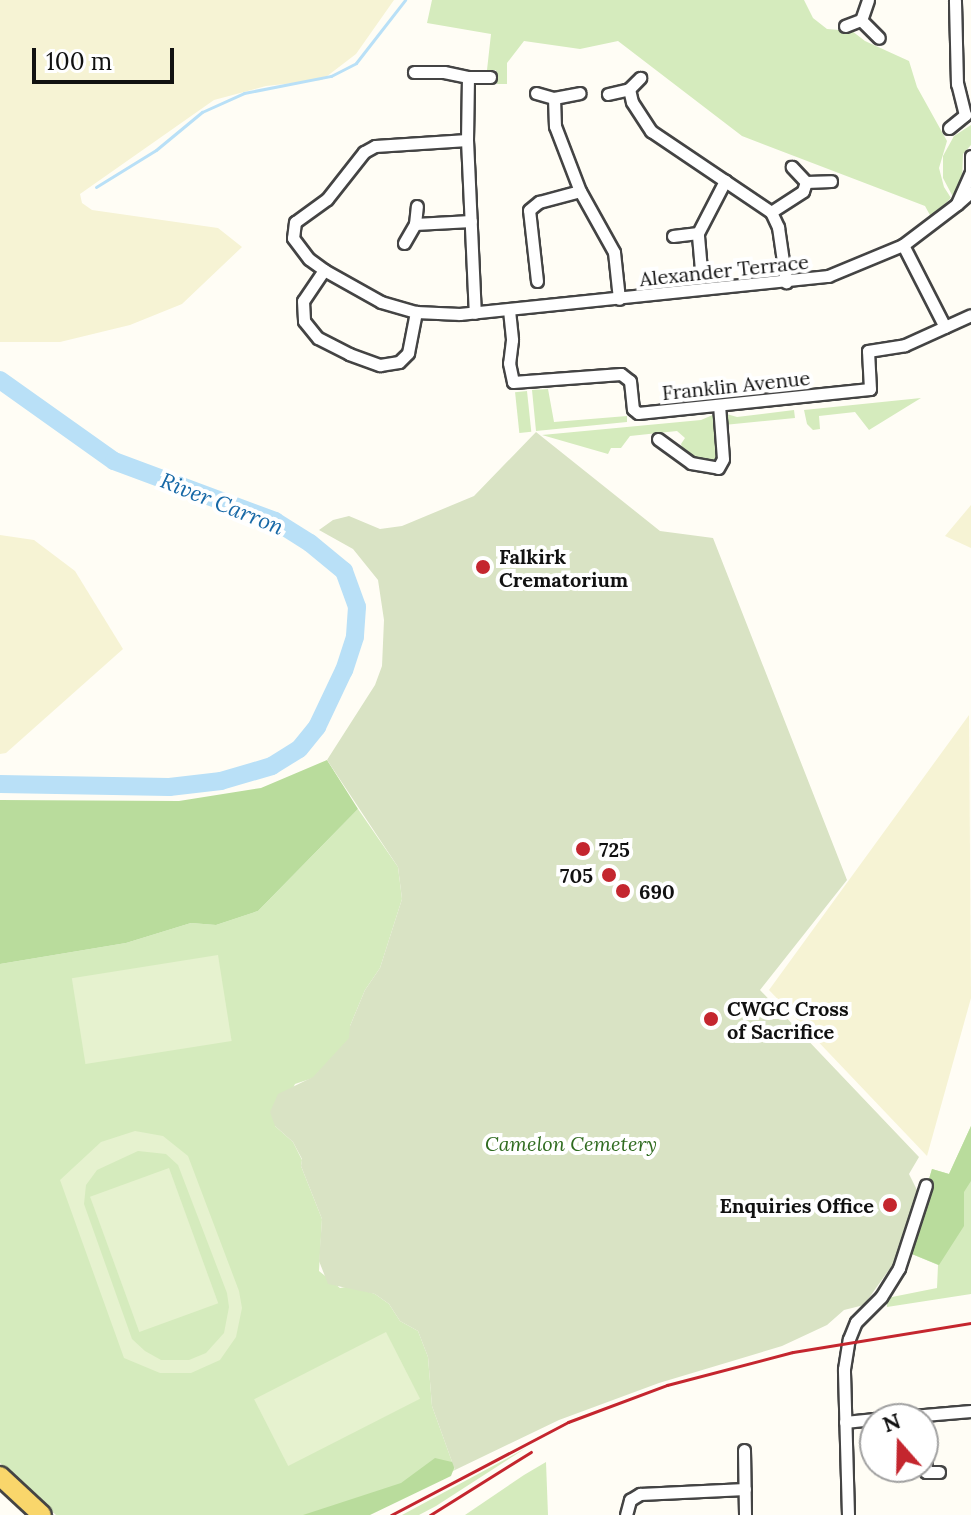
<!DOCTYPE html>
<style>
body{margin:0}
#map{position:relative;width:971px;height:1515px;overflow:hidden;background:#fffdf5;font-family:Lora,serif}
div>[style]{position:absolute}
.farmland>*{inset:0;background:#f6f3d4}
.green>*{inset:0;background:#d5ebbd;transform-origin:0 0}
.forest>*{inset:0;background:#b9dc9c}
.cemetery>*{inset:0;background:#d9e3c4}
.pitch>*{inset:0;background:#e6f2cf;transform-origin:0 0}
.stream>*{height:3px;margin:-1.5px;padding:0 1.5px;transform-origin:1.5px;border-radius:1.5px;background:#b9e0f7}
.river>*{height:18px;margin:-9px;padding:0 9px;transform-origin:9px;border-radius:9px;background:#b9e0f7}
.roads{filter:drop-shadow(2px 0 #444) drop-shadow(-2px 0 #444) drop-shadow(0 2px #444) drop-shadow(0 -2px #444)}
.street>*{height:11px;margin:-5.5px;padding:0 5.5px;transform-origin:5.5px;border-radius:5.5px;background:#fff}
.primary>*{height:18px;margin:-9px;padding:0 9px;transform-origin:9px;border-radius:9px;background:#f9d66b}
.rail>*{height:3px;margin:-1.5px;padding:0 1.5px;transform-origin:1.5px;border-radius:1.5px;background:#c4262e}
.dots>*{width:22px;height:22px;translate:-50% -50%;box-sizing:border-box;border:4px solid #fff;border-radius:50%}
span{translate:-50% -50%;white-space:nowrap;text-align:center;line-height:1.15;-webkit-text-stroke:8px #fff;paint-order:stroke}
.street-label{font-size:20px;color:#111}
.poi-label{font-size:20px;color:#111;font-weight:700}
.left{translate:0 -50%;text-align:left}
.right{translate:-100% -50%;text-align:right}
.park-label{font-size:20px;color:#2f6b1f;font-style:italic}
.water-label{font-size:22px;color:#1768a6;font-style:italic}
.north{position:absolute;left:859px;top:1403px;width:80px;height:80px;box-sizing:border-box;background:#fff;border:2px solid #a0a0a0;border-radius:50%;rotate:340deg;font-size:22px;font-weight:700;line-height:32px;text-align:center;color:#111}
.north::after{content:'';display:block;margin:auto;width:28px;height:36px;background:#c4262e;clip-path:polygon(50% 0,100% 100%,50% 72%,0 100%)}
.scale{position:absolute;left:32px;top:48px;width:142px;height:36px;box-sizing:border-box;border:4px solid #111;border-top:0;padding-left:10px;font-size:24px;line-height:28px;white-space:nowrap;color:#111;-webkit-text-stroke:6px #fff;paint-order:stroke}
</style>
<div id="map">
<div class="farmland">
<i style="clip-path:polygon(0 0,394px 0,356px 54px,322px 80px,266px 86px,214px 100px,80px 194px,82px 203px,92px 210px,218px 228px,242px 247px,182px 304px,130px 325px,60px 342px,0 342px)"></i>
<i style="clip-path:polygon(971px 505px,971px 548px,945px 536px)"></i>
<i style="clip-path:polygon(0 535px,34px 540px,75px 571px,123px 649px,6px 753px,0 754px)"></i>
<i style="clip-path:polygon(969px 715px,971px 998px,927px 1156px,769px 990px)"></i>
</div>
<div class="green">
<i style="clip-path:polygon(432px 0,804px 0,813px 18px,827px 29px,852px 31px,865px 41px,909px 61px,917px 87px,947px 141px,939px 168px,944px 187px,951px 198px,931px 217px,925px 206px,742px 136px,618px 41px,580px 49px,524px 41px,507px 63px,507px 84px,497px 84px,496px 70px,487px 70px,491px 34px,427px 23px)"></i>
<i style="clip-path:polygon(971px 125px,971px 145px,963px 154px,962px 181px,953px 197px,943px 178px,943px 156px,954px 136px)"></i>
<i style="clip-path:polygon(548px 389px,554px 422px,627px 416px,627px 422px,536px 431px,532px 390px)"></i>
<i style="left:527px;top:391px;width:41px;height:12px;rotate:84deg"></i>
<i style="clip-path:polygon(921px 398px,869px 430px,855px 412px,819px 416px,820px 429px,813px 430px,807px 424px,804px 410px)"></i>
<i style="clip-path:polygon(794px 410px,795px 418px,724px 425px,723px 413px,737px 417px)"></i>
<i style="clip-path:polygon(715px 414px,717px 436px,714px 440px,719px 454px,714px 464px,696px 461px,683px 451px,681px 444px,685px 438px,677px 431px,630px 436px,621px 448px,611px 448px,608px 454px,542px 435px,701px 420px)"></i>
<i style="clip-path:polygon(358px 809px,398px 867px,402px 899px,380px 968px,365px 990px,350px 1026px,350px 1038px,313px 1078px,295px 1084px,275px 1126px,293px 1142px,302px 1160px,301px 1166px,322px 1219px,319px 1271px,340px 1288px,351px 1286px,375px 1294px,389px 1304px,400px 1321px,418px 1331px,428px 1357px,432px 1406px,455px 1470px,361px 1515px,56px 1515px,0 1463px,0 964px,126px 943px,191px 923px,216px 925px,258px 911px)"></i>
<i style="clip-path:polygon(971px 1126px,971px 1294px,887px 1307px,887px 1298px,937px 1288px,938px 1265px,907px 1252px,932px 1169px,949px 1174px)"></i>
<i style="clip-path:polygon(526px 1448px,436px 1506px,419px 1515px,402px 1515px)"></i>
<i style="clip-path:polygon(546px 1462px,548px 1515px,465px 1515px,524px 1475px)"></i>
</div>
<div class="forest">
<i style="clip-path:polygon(327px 760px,358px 809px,258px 911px,216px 925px,191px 923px,126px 943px,0 964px,0 800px,179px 801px,261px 788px)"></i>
<i style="clip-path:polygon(971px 1126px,971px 1181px,964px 1192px,964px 1226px,939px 1265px,907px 1252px,932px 1169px,949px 1174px)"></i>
<i style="clip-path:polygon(435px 1458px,456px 1463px,451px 1476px,370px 1515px,303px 1515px,401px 1483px)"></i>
</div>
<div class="cemetery">
<i style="clip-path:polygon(536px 432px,660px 531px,713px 538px,847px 880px,760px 990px,919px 1157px,909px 1174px,918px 1192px,898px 1257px,864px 1305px,844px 1310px,827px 1325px,782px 1346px,659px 1383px,559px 1420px,455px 1470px,432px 1406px,428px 1357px,418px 1331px,400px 1321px,389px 1304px,375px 1294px,328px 1284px,319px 1261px,322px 1219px,301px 1166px,302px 1159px,293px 1142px,275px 1126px,270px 1112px,278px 1094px,313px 1077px,349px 1038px,350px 1026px,365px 990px,380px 968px,402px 899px,398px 867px,327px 760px,375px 685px,382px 666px,384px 620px,378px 580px,353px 549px,319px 530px,333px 520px,349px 516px,380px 529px,402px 526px,474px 496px)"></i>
</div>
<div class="pitch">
<i style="left:218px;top:955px;width:87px;height:148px;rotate:81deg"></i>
<i style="clip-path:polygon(evenodd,135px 1131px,163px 1136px,188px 1156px,239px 1291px,242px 1308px,236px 1337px,220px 1360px,191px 1373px,160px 1373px,124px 1358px,60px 1180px,101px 1142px,135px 1131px,138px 1151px,166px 1154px,178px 1165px,227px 1293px,229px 1307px,224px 1333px,206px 1353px,189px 1360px,161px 1360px,145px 1351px,132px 1339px,84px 1204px,86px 1185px,97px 1170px,138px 1151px)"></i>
<i style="left:169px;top:1168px;width:144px;height:84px;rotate:70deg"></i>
<i style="left:386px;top:1332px;width:75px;height:148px;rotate:63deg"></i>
</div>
<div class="stream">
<i style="left:96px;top:187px;width:70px;rotate:-31.7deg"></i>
<i style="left:156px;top:150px;width:60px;rotate:-39.6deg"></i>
<i style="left:202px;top:112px;width:46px;rotate:-24.3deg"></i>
<i style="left:244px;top:93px;width:89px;rotate:-11.1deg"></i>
<i style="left:331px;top:76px;width:28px;rotate:-27deg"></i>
<i style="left:356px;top:63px;width:80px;rotate:-52.1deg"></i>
</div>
<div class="river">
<i style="left:0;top:380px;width:140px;rotate:35.4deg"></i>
<i style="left:114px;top:461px;width:172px;rotate:20.4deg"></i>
<i style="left:275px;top:521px;width:41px;rotate:32.2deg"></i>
<i style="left:310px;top:543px;width:44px;rotate:39.5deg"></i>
<i style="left:344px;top:571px;width:38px;rotate:70deg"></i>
<i style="left:357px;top:607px;width:30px;rotate:94deg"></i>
<i style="left:355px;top:637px;width:35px;rotate:108deg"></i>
<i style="left:344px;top:670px;width:63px;rotate:115.3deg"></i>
<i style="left:317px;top:727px;width:28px;rotate:129deg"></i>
<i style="left:299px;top:749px;width:32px;rotate:148deg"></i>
<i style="left:272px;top:766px;width:53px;rotate:163.6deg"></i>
<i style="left:221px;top:781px;width:52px;rotate:173.4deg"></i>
<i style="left:169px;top:787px;width:169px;rotate:-179deg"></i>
</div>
<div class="roads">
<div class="street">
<i style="left:868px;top:0;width:21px;rotate:109deg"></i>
<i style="left:861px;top:20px;width:25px;rotate:45deg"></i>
<i style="left:845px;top:26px;width:17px;rotate:-21deg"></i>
<i style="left:414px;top:72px;width:30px"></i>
<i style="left:444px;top:72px;width:25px;rotate:12deg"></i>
<i style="left:468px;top:77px;width:63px;rotate:90.9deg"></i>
<i style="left:467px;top:140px;width:173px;rotate:87.4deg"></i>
<i style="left:468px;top:77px;width:22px"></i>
<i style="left:629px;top:89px;width:16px;rotate:-45deg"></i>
<i style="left:536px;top:93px;width:19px;rotate:16deg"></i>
<i style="left:554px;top:98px;width:28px;rotate:88deg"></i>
<i style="left:555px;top:126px;width:70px;rotate:69deg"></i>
<i style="left:580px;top:191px;width:70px;rotate:60.9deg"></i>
<i style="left:614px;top:252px;width:47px;rotate:83.9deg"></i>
<i style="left:608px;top:94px;width:22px;rotate:-13deg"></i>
<i style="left:629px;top:89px;width:13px;rotate:77deg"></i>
<i style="left:632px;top:102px;width:35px;rotate:57deg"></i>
<i style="left:651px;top:131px;width:145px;rotate:34deg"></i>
<i style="left:771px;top:212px;width:17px;rotate:65deg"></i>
<i style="left:778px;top:227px;width:56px;rotate:81.7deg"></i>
<i style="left:554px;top:98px;width:26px;rotate:-11deg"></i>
<i style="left:949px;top:128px;width:21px;rotate:-39deg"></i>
<i style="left:965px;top:115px;width:32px;rotate:-104deg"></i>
<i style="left:957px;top:84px;width:84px;rotate:-91.4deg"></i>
<i style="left:467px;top:140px;width:92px;rotate:176.3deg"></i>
<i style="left:375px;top:146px;width:13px;rotate:151deg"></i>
<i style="left:364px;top:152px;width:60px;rotate:128.2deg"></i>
<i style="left:327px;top:199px;width:39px;rotate:144deg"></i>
<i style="left:295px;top:222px;width:16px;rotate:97deg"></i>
<i style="left:293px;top:238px;width:26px;rotate:53deg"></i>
<i style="left:309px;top:259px;width:19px;rotate:36deg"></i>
<i style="left:324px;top:270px;width:65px;rotate:29.3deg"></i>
<i style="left:381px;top:302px;width:36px;rotate:16deg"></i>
<i style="left:416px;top:312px;width:44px;rotate:2.6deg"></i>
<i style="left:460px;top:314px;width:370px;rotate:-5.9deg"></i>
<i style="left:828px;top:276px;width:81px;rotate:-22.5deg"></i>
<i style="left:903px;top:245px;width:68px;rotate:-37.2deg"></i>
<i style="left:971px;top:156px;width:17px;rotate:90deg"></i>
<i style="left:971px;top:172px;width:35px;rotate:114deg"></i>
<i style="left:957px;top:204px;width:18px;rotate:-41deg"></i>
<i style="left:806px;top:182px;width:25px;rotate:-2deg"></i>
<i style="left:771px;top:212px;width:38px;rotate:-33deg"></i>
<i style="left:803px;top:191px;width:9px;rotate:-72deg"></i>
<i style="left:806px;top:182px;width:21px;rotate:-133deg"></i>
<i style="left:415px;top:224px;width:56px;rotate:-3.1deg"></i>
<i style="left:673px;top:236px;width:25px;rotate:-7deg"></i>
<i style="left:404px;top:243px;width:22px;rotate:-60deg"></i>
<i style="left:415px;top:224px;width:18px;rotate:-84deg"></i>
<i style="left:903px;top:245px;width:92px;rotate:62.9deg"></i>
<i style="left:324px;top:270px;width:37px;rotate:124deg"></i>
<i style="left:303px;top:301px;width:20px;rotate:87deg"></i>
<i style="left:304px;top:321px;width:22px;rotate:51deg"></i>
<i style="left:318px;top:338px;width:35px;rotate:27deg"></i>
<i style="left:349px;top:354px;width:33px;rotate:20deg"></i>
<i style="left:380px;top:365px;width:19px;rotate:-9deg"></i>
<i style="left:399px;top:362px;width:13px;rotate:-45deg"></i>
<i style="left:408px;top:353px;width:42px;rotate:-79deg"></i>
<i style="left:701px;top:270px;width:37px;rotate:-95deg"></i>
<i style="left:698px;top:233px;width:59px;rotate:-62.6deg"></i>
<i style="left:537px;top:281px;width:71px;rotate:-96.4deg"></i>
<i style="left:529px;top:210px;width:13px;rotate:-39deg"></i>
<i style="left:539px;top:202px;width:42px;rotate:-15deg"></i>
<i style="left:509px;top:310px;width:30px;rotate:84deg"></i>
<i style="left:512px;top:340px;width:23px;rotate:97deg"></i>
<i style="left:509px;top:363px;width:19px;rotate:78deg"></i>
<i style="left:513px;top:382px;width:108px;rotate:-4.2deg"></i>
<i style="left:621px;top:374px;width:11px;rotate:38deg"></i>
<i style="left:630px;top:381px;width:28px;rotate:84deg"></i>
<i style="left:633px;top:409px;width:6px;rotate:39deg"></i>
<i style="left:638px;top:413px;width:233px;rotate:-5.9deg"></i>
<i style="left:870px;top:389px;width:38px;rotate:-93deg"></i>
<i style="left:868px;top:351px;width:37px;rotate:-9deg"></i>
<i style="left:905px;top:345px;width:72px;rotate:-24.4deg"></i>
<i style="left:658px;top:439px;width:41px;rotate:36deg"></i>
<i style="left:691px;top:463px;width:27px;rotate:10deg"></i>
<i style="left:718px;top:468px;width:10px;rotate:-61deg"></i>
<i style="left:723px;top:459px;width:54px;rotate:-94.2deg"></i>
<i style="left:877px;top:1419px;width:94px;rotate:-4.9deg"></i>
<i style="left:845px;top:1422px;width:30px;rotate:-6deg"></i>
<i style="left:923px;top:1427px;width:45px;rotate:86.2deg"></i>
<i style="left:926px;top:1472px;width:13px"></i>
<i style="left:744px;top:1450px;width:65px;rotate:89.1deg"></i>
<i style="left:626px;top:1515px;width:16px;rotate:-75deg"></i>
<i style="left:630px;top:1500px;width:12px;rotate:-31deg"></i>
<i style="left:640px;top:1494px;width:105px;rotate:-2.7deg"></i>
<i style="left:848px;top:1515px;width:146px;rotate:-91.6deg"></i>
<i style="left:844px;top:1369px;width:30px;rotate:-81deg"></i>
<i style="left:849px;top:1339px;width:18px;rotate:-68deg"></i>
<i style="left:856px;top:1322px;width:35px;rotate:-45deg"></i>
<i style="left:881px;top:1297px;width:34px;rotate:-58deg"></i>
<i style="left:899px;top:1268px;width:87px;rotate:-72deg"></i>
</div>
<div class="primary">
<i style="left:0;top:1476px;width:57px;rotate:42.9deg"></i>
</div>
</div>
<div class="rail">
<i style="left:391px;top:1515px;width:200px;rotate:-27.7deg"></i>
<i style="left:568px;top:1422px;width:106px;rotate:-20.5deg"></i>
<i style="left:667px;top:1385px;width:130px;rotate:-14.7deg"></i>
<i style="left:793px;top:1352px;width:180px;rotate:-9.3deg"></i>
<i style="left:430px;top:1515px;width:119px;rotate:-32deg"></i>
</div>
<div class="dots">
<i style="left:483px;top:567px;background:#c4262e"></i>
<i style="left:583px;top:849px;background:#c4262e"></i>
<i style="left:609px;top:875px;background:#c4262e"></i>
<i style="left:623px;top:891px;background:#c4262e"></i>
<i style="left:711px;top:1019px;background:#c4262e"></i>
<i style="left:890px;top:1205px;background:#c4262e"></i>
</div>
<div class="street-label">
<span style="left:724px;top:270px;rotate:-6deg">Alexander Terrace</span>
<span style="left:736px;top:385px;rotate:-6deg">Franklin Avenue</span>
</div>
<div class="poi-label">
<span class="left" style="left:499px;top:568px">Falkirk<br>Crematorium</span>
<span class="left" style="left:599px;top:849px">725</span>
<span class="right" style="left:593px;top:875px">705</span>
<span class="left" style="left:639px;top:891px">690</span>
<span class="left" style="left:727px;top:1020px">CWGC Cross<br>of Sacrifice</span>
<span class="right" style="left:874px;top:1205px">Enquiries Office</span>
</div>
<div class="park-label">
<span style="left:571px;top:1143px">Camelon Cemetery</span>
</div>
<div class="water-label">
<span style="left:222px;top:504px;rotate:22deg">River Carron</span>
</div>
<div class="north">N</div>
<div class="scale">100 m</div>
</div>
